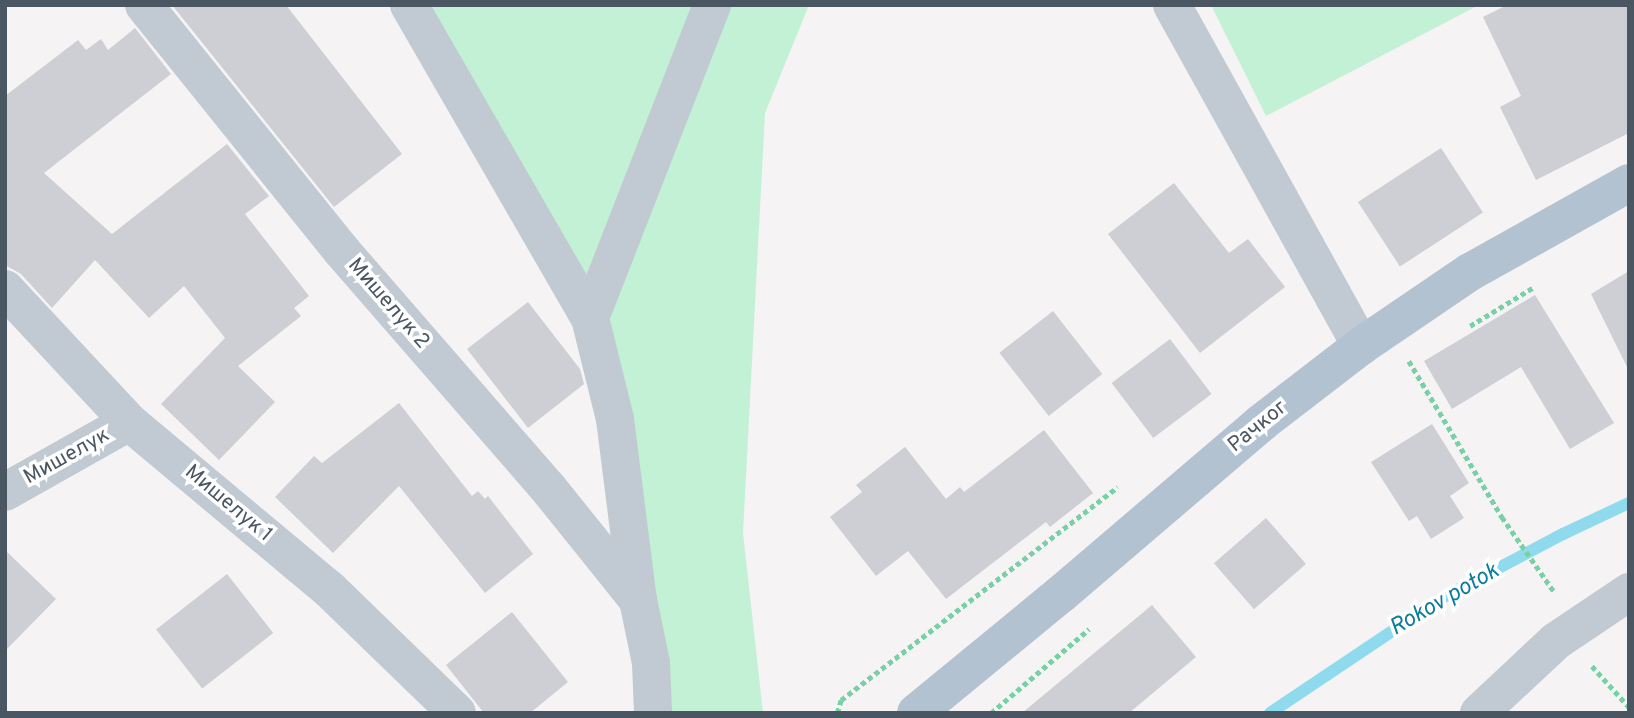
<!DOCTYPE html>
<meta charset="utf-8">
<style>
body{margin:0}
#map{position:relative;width:1634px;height:718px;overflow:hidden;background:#f5f3f3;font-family:Overpass,sans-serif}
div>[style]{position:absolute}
.green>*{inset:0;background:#c3f1d5}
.stream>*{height:12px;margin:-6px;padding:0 6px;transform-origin:6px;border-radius:6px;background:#90daee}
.building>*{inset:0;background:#cdcfd5;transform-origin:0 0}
.path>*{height:4.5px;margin-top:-2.25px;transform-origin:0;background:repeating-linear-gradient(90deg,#7ad0a6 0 5px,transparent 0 8.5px)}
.minor>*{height:38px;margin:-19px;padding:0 19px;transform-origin:19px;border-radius:19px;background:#c1cad2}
.major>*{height:38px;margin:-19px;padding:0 19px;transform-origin:19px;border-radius:19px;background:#b3c2d1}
span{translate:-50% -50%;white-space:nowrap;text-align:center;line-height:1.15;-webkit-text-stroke:7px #fff;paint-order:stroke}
.street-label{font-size:21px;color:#4a5661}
.water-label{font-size:23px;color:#0c7c9b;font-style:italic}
.frame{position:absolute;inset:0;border:7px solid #4a5661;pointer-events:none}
</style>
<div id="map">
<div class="green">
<i style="clip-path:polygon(412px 5px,809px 5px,765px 113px,743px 533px,763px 713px,668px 713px,593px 327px)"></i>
<i style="clip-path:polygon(1211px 5px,1479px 5px,1266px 116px)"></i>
</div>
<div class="stream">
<i style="left:1270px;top:713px;width:207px;rotate:-33.8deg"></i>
<i style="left:1442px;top:598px;width:137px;rotate:-27.9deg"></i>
<i style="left:1563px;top:534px;width:73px;rotate:-25.2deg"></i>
</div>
<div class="building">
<i style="clip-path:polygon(172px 5px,286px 5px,402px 154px,334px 207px)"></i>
<i style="clip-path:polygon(1507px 5px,1629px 5px,1629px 133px,1536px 180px,1500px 107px,1521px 96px,1483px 17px)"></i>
<i style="clip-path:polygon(135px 28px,171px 74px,44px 173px,112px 234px,227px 144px,269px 196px,245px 214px,309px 296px,294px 308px,301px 316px,238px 366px,275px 402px,219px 460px,161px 404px,225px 338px,184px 286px,149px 318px,95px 260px,52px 308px,21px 274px,5px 265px,5px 96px,78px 40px,86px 50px,101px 39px,108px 50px)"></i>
<i style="left:1441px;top:148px;width:77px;height:99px;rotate:57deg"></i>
<i style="clip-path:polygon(1174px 183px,1229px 253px,1248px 239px,1285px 287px,1200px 353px,1108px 234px)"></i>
<i style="clip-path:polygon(1629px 271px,1629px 371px,1591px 294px)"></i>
<i style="clip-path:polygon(1535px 295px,1614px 423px,1570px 449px,1521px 367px,1452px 409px,1424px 361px)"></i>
<i style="clip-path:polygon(528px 302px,580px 369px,584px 384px,528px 428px,467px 349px)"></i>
<i style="left:1053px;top:311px;width:80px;height:68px;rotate:52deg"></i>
<i style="left:1170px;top:339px;width:69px;height:73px;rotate:53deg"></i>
<i style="clip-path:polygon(399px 403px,472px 496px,478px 491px,485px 499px,488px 496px,533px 554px,485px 593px,399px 486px,333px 553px,275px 497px,314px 456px,322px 463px)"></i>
<i style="clip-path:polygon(1432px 424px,1469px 483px,1450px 496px,1464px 518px,1431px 539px,1417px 516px,1409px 521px,1371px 462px)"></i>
<i style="clip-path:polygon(1044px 430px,1093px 493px,1050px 527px,1046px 522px,946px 599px,908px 551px,876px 576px,830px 517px,862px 492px,856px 485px,905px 447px,946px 499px,960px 487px,964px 492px)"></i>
<i style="left:1266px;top:518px;width:61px;height:69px;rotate:49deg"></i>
<i style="clip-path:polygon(5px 550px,56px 599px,5px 651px)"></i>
<i style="left:227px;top:574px;width:75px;height:90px;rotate:52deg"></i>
<i style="clip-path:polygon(1152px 605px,1196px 657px,1129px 713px,1022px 713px)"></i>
<i style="clip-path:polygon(512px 612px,568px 682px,530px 713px,484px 713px,446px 665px)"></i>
</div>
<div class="path">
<i style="left:1470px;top:326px;width:75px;rotate:-31.4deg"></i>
<i style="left:1409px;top:361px;width:182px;rotate:59.2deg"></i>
<i style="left:1502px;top:517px;width:93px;rotate:55.1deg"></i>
<i style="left:1592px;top:666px;width:55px;rotate:47.9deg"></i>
<i style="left:837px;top:713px;width:14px;rotate:-73deg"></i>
<i style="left:841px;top:700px;width:349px;rotate:-37.6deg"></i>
<i style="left:991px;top:713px;width:129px;rotate:-40.6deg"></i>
</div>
<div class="minor">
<i style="left:144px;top:5px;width:314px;rotate:51.2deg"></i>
<i style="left:341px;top:250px;width:315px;rotate:49deg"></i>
<i style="left:548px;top:488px;width:144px;rotate:51.2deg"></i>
<i style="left:409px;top:5px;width:362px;rotate:60deg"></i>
<i style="left:590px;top:318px;width:104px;rotate:76.1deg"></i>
<i style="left:615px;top:419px;width:182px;rotate:82.8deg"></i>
<i style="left:638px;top:600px;width:64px;rotate:78.3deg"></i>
<i style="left:651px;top:663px;width:50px;rotate:87.7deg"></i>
<i style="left:1172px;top:5px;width:390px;rotate:61deg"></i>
<i style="left:5px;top:289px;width:182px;rotate:47deg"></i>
<i style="left:129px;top:422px;width:261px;rotate:39.9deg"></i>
<i style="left:329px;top:589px;width:178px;rotate:44.1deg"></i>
<i style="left:590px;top:318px;width:336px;rotate:-68.7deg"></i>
<i style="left:5px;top:492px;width:142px;rotate:-29.4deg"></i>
<i style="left:1479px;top:713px;width:105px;rotate:-43.1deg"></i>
<i style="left:1556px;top:641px;width:88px;rotate:-33.9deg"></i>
</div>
<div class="major">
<i style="left:916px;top:713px;width:188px;rotate:-39.4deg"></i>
<i style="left:1061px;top:594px;width:263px;rotate:-40.5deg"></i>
<i style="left:1261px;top:423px;width:126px;rotate:-37.6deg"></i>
<i style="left:1361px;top:346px;width:132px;rotate:-34.2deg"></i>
<i style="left:1470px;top:272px;width:182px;rotate:-29.2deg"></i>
</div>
<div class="street-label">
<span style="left:388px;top:304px;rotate:49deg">Мишелук 2</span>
<span style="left:1258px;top:427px;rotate:-39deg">Рачког</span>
<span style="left:67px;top:457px;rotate:-29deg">Мишелук</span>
<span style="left:228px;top:504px;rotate:40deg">Мишелук 1</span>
</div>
<div class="water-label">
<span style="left:1445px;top:601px;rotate:-30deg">Rokov potok</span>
</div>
<div class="frame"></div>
</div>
